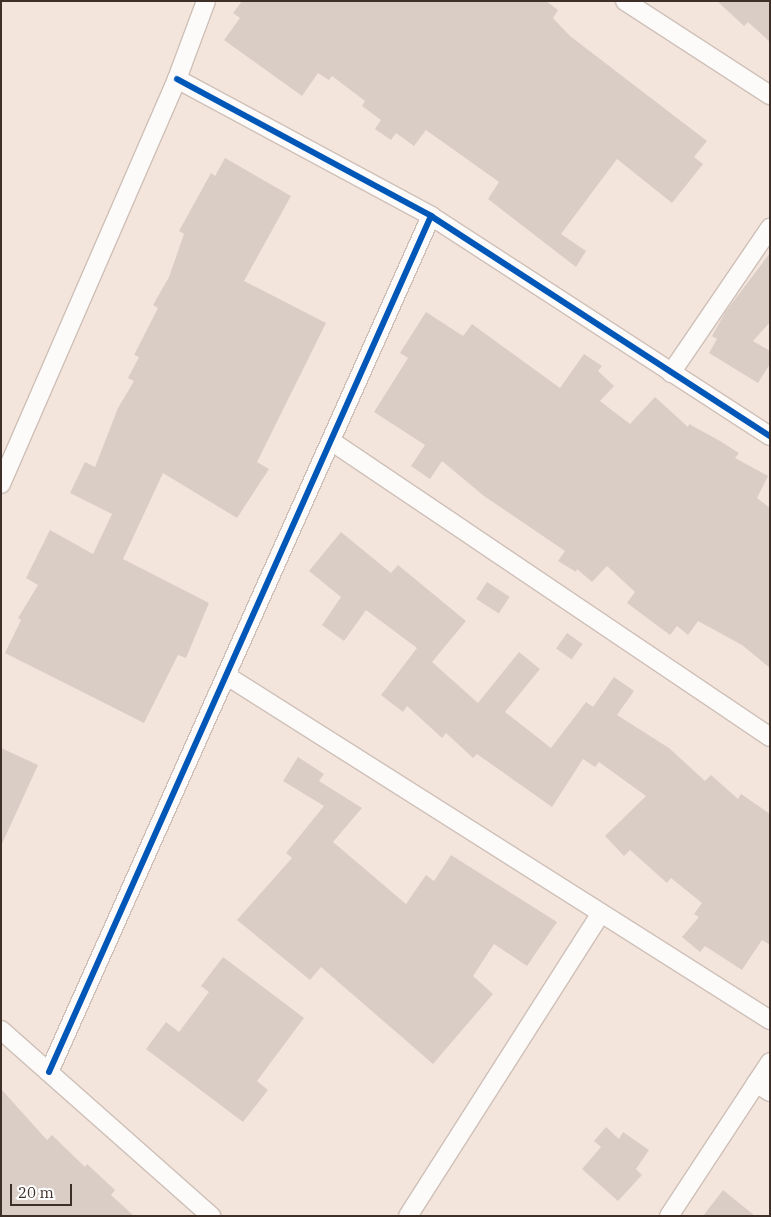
<!DOCTYPE html>
<style>
body{margin:0}
#map{position:relative;width:771px;height:1217px;overflow:hidden;background:#f4e5dc;font-family:"IBM Plex Serif",serif}
div>[style]{position:absolute}
.building>*{inset:0;background:#dacdc6;transform-origin:0 0}
.roads{filter:drop-shadow(1px 0 #cec0b8) drop-shadow(-1px 0 #cec0b8) drop-shadow(0 1px #cec0b8) drop-shadow(0 -1px #cec0b8)}
.street>*{height:18px;margin:-9px;padding:0 9px;transform-origin:9px;border-radius:9px;background:#fdfbfa}
.cycleway>*{height:6px;margin:-3px;padding:0 3px;transform-origin:3px;border-radius:3px;background:#0057b8}
span{translate:-50% -50%;white-space:nowrap;text-align:center;line-height:1.15;-webkit-text-stroke:4px #fff;paint-order:stroke}
.frame{position:absolute;inset:0;border:2px solid #3e3028;pointer-events:none}
.scale{position:absolute;left:10px;top:1184px;width:62px;height:22px;box-sizing:border-box;border:2px solid #3e3028;border-top:0;padding-left:6px;font-size:15px;line-height:18px;white-space:nowrap;color:#3e3028;-webkit-text-stroke:4px #fff;paint-order:stroke}
</style>
<div id="map">
<div class="building">
<i style="clip-path:polygon(242px 1px,546px 1px,558px 10px,553px 18px,570px 36px,707px 141px,694px 157px,703px 164px,672px 203px,617px 159px,561px 234px,586px 251px,576px 267px,488px 199px,499px 182px,426px 130px,414px 146px,396px 133px,391px 140px,375px 129px,381px 120px,362px 106px,365px 101px,332px 76px,329px 80px,318px 73px,302px 96px,224px 40px,240px 18px,233px 13px)"></i>
<i style="clip-path:polygon(717px 1px,770px 1px,770px 42px,748px 22px,744px 26px)"></i>
<i style="clip-path:polygon(225px 158px,291px 196px,244px 281px,326px 323px,257px 462px,269px 469px,237px 518px,163px 473px,123px 559px,209px 603px,186px 658px,178px 655px,144px 723px,5px 653px,21px 620px,18px 618px,38px 585px,26px 578px,50px 530px,93px 554px,112px 514px,70px 493px,85px 462px,95px 467px,118px 408px,134px 381px,128px 378px,139px 357px,134px 355px,158px 308px,153px 305px,169px 277px,184px 234px,179px 231px,211px 173px,215px 176px)"></i>
<i style="clip-path:polygon(770px 253px,770px 322px,753px 341px,770px 351px,770px 364px,758px 383px,709px 353px,717px 339px,712px 336px,726px 311px)"></i>
<i style="clip-path:polygon(426px 312px,463px 336px,472px 324px,560px 388px,584px 354px,602px 366px,598px 371px,614px 386px,600px 401px,630px 424px,655px 397px,688px 427px,689px 424px,720px 441px,739px 453px,735px 458px,768px 476px,757px 498px,770px 508px,770px 668px,742px 645px,698px 621px,688px 635px,677px 626px,670px 635px,627px 603px,635px 592px,607px 566px,592px 582px,577px 569px,576px 572px,558px 561px,565px 551px,484px 496px,442px 461px,430px 479px,411px 466px,425px 445px,374px 412px,408px 358px,400px 353px)"></i>
<i style="clip-path:polygon(341px 532px,391px 573px,398px 565px,466px 621px,432px 662px,478px 703px,519px 652px,540px 669px,505px 712px,551px 748px,586px 702px,593px 707px,614px 677px,634px 691px,617px 715px,669px 748px,705px 781px,711px 775px,738px 799px,741px 794px,770px 814px,770px 945px,762px 940px,742px 970px,705px 946px,700px 952px,682px 937px,699px 917px,694px 914px,702px 903px,671px 878px,667px 883px,630px 850px,624px 856px,605px 836px,646px 796px,599px 762px,595px 767px,583px 759px,552px 807px,477px 754px,473px 758px,446px 733px,442px 738px,407px 706px,403px 712px,381px 695px,417px 648px,366px 610px,344px 641px,322px 625px,341px 597px,309px 571px)"></i>
<i style="left:487px;top:582px;width:27px;height:20px;rotate:33deg"></i>
<i style="left:567px;top:633px;width:19px;height:19px;rotate:35deg"></i>
<i style="clip-path:polygon(1px 748px,38px 765px,1px 846px)"></i>
<i style="clip-path:polygon(298px 757px,324px 774px,319px 781px,362px 808px,333px 842px,406px 904px,426px 875px,434px 881px,451px 855px,557px 922px,527px 966px,494px 944px,473px 976px,493px 994px,433px 1064px,321px 967px,310px 980px,237px 920px,292px 858px,286px 853px,324px 806px,283px 781px)"></i>
<i style="clip-path:polygon(223px 957px,304px 1018px,257px 1081px,268px 1090px,243px 1122px,146px 1049px,166px 1022px,179px 1032px,209px 992px,201px 986px)"></i>
<i style="clip-path:polygon(1px 1089px,47px 1140px,52px 1135px,85px 1167px,87px 1164px,115px 1190px,111px 1195px,134px 1216px,1px 1216px)"></i>
<i style="clip-path:polygon(606px 1127px,619px 1139px,623px 1132px,649px 1150px,636px 1169px,642px 1175px,618px 1201px,582px 1169px,601px 1147px,594px 1141px)"></i>
<i style="clip-path:polygon(723px 1190px,755px 1216px,703px 1216px)"></i>
</div>
<div class="roads">
<div class="street">
<i style="left:625px;top:1px;width:173px;rotate:33deg"></i>
<i style="left:177px;top:79px;width:289px;rotate:28.3deg"></i>
<i style="left:431px;top:216px;width:404px;rotate:33deg"></i>
<i style="left:671px;top:373px;width:176px;rotate:-55.7deg"></i>
<i style="left:331px;top:441px;width:529px;rotate:33.99deg"></i>
<i style="left:1px;top:484px;width:442px;rotate:-66.5deg"></i>
<i style="left:177px;top:79px;width:83px;rotate:-69.6deg"></i>
<i style="left:227px;top:676px;width:643px;rotate:32.35deg"></i>
<i style="left:1px;top:1030px;width:281px;rotate:41.5deg"></i>
<i style="left:49px;top:1072px;width:937px;rotate:-65.95deg"></i>
<i style="left:756px;top:1083px;width:17px;rotate:33deg"></i>
<i style="left:408px;top:1216px;width:359px;rotate:-57.5deg"></i>
<i style="left:669px;top:1216px;width:184px;rotate:-56.7deg"></i>
</div>
</div>
<div class="cycleway">
<i style="left:177px;top:79px;width:289px;rotate:28.3deg"></i>
<i style="left:431px;top:216px;width:404px;rotate:33deg"></i>
<i style="left:49px;top:1072px;width:937px;rotate:-65.95deg"></i>
</div>
<div class="frame"></div>
<div class="scale">20 m</div>
</div>
